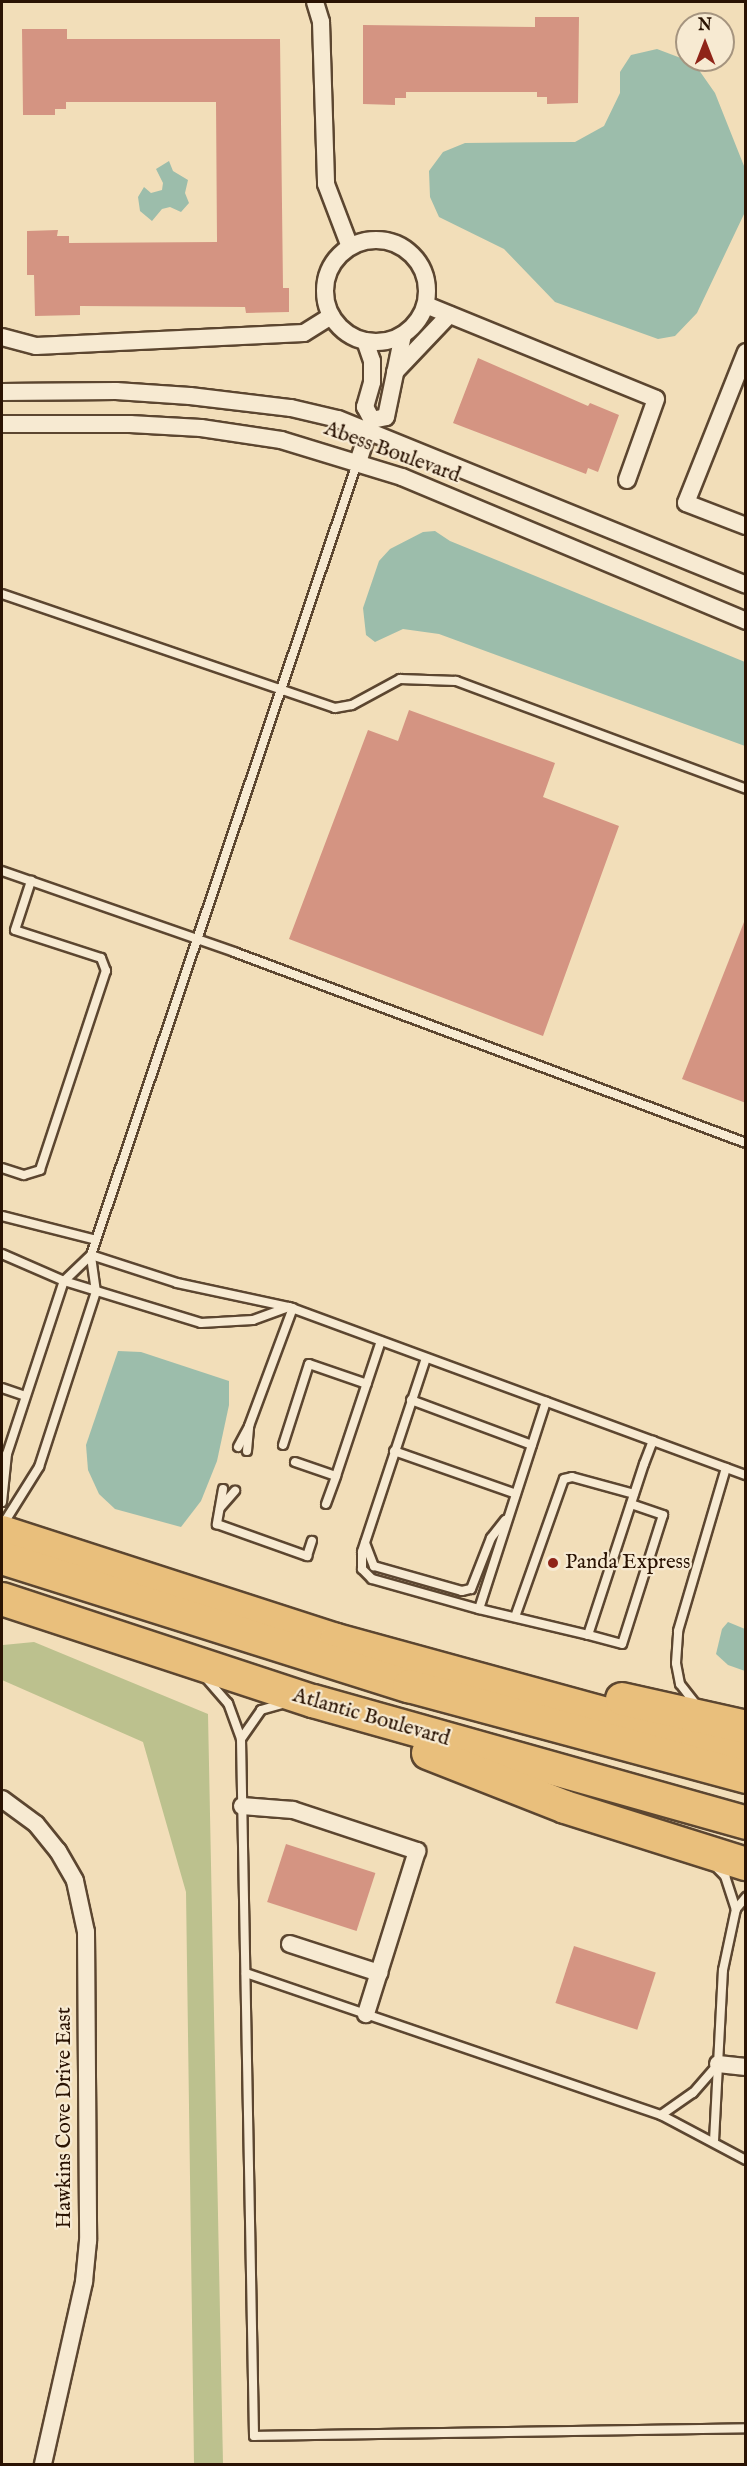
<!DOCTYPE html>
<style>
body{margin:0}
#map{position:relative;width:747px;height:2466px;overflow:hidden;background:#f2deb9;font-family:"IM FELL English",serif}
div>[style]{position:absolute}
.green>*{inset:0;background:#bcc18e}
.water>*{inset:0;background:#9cbdab}
.building>*{inset:0;background:#d49482;transform-origin:0 0}
.roads{filter:drop-shadow(2px 0 #5c4630) drop-shadow(-2px 0 #5c4630) drop-shadow(0 2px #5c4630) drop-shadow(0 -2px #5c4630)}
.lane>*{height:8px;margin:-4px;padding:0 4px;transform-origin:4px;border-radius:4px;background:#f7ead2}
.street>*{height:16px;margin:-8px;padding:0 8px;transform-origin:8px;border-radius:8px;background:#f7ead2}
.street>.ring{margin:-8px;padding:0;box-sizing:content-box;background:none;border:16px solid #f7ead2;border-radius:50%}
.highway>*{height:32px;margin:-16px;padding:0 16px;transform-origin:16px;border-radius:16px;background:#e9bf7c}
.dots>*{width:16px;height:16px;translate:-50% -50%;box-sizing:border-box;border:3px solid #f7ead2;border-radius:50%}
span{translate:-50% -50%;white-space:nowrap;text-align:center;line-height:1.15;-webkit-text-stroke:4.5px #f7ead2;paint-order:stroke}
.street-label{font-size:21px;color:#2a1303}
.poi-label{font-size:21px;color:#2a1303}
.left{translate:0 -50%;text-align:left}
.frame{position:absolute;inset:0;border:3px solid #2a1303;pointer-events:none}
.north{position:absolute;left:675px;top:12px;width:60px;height:60px;box-sizing:border-box;background:#f7ead2;border:2px solid #a5947f;border-radius:50%;rotate:0deg;font-size:16px;font-weight:700;line-height:24px;text-align:center;color:#2a1303}
.north::after{content:'';display:block;margin:auto;width:21px;height:27px;background:#8f2418;clip-path:polygon(50% 0,100% 100%,50% 72%,0 100%)}
</style>
<div id="map">
<div class="green">
<i style="clip-path:polygon(34px 1642px,208px 1714px,223px 2464px,194px 2464px,186px 1892px,143px 1742px,2px 1680px,3px 1645px)"></i>
</div>
<div class="water">
<i style="clip-path:polygon(657px 49px,694px 63px,715px 93px,746px 171px,745px 212px,697px 313px,675px 336px,658px 339px,555px 302px,504px 249px,439px 217px,430px 197px,429px 171px,443px 152px,465px 143px,575px 142px,604px 126px,620px 93px,620px 72px,631px 55px)"></i>
<i style="clip-path:polygon(169px 161px,173px 171px,188px 180px,185px 193px,189px 203px,181px 212px,170px 207px,162px 209px,152px 221px,140px 211px,138px 197px,144px 187px,151px 193px,162px 190px,163px 183px,156px 169px)"></i>
<i style="clip-path:polygon(435px 531px,450px 541px,745px 662px,745px 746px,439px 634px,403px 629px,375px 642px,366px 635px,363px 608px,379px 561px,390px 549px,423px 532px)"></i>
<i style="clip-path:polygon(118px 1351px,141px 1352px,229px 1381px,229px 1405px,217px 1461px,201px 1501px,181px 1527px,115px 1509px,99px 1494px,88px 1470px,86px 1445px)"></i>
<i style="clip-path:polygon(728px 1622px,745px 1629px,745px 1671px,728px 1665px,716px 1654px,722px 1629px)"></i>
</div>
<div class="building">
<i style="clip-path:polygon(535px 17px,579px 17px,578px 103px,547px 104px,547px 97px,537px 97px,537px 92px,406px 92px,406px 98px,395px 98px,395px 105px,363px 104px,363px 25px,535px 27px)"></i>
<i style="clip-path:polygon(22px 29px,67px 29px,67px 39px,280px 39px,283px 288px,289px 288px,289px 312px,246px 313px,245px 307px,80px 306px,80px 315px,35px 316px,34px 275px,27px 275px,27px 231px,58px 230px,57px 236px,69px 236px,69px 243px,217px 242px,216px 102px,66px 102px,66px 109px,55px 109px,55px 115px,23px 115px)"></i>
<i style="clip-path:polygon(478px 358px,588px 406px,590px 403px,619px 415px,598px 472px,588px 468px,586px 474px,453px 423px)"></i>
<i style="clip-path:polygon(409px 710px,555px 763px,543px 797px,619px 826px,543px 1036px,289px 939px,368px 730px,398px 741px)"></i>
<i style="clip-path:polygon(746px 917px,746px 1103px,682px 1079px)"></i>
<i style="left:286px;top:1844px;width:94px;height:61px;rotate:18deg"></i>
<i style="left:574px;top:1946px;width:86px;height:60px;rotate:18deg"></i>
</div>
<div class="roads">
<div class="lane">
<i style="left:2px;top:594px;width:352px;rotate:18.9deg"></i>
<i style="left:335px;top:708px;width:17px;rotate:-10deg"></i>
<i style="left:352px;top:705px;width:55px;rotate:-28.4deg"></i>
<i style="left:400px;top:679px;width:56px;rotate:2deg"></i>
<i style="left:456px;top:681px;width:309px;rotate:20.4deg"></i>
<i style="left:2px;top:871px;width:246px;rotate:19.2deg"></i>
<i style="left:234px;top:952px;width:546px;rotate:20.46deg"></i>
<i style="left:2px;top:1168px;width:23px;rotate:18deg"></i>
<i style="left:24px;top:1175px;width:17px;rotate:-17deg"></i>
<i style="left:40px;top:1170px;width:210px;rotate:-71.7deg"></i>
<i style="left:106px;top:971px;width:14px;rotate:-111deg"></i>
<i style="left:101px;top:958px;width:90px;rotate:-162deg"></i>
<i style="left:15px;top:930px;width:52px;rotate:-71.9deg"></i>
<i style="left:2px;top:1216px;width:97px;rotate:14.3deg"></i>
<i style="left:2px;top:1254px;width:68px;rotate:23.5deg"></i>
<i style="left:64px;top:1281px;width:143px;rotate:17deg"></i>
<i style="left:201px;top:1323px;width:52px;rotate:-3.3deg"></i>
<i style="left:253px;top:1320px;width:38px;rotate:-20deg"></i>
<i style="left:91px;top:1255px;width:90px;rotate:18deg"></i>
<i style="left:177px;top:1283px;width:115px;rotate:12.1deg"></i>
<i style="left:289px;top:1307px;width:487px;rotate:20.2deg"></i>
<i style="left:426px;top:1358px;width:204px;rotate:108.3deg"></i>
<i style="left:362px;top:1552px;width:17px;rotate:90deg"></i>
<i style="left:362px;top:1569px;width:14px;rotate:45deg"></i>
<i style="left:372px;top:1579px;width:111px;rotate:15.7deg"></i>
<i style="left:479px;top:1609px;width:218px;rotate:-72.1deg"></i>
<i style="left:2px;top:1388px;width:24px;rotate:19deg"></i>
<i style="left:411px;top:1400px;width:129px;rotate:20.4deg"></i>
<i style="left:283px;top:1445px;width:85px;rotate:-72.2deg"></i>
<i style="left:309px;top:1364px;width:61px;rotate:19deg"></i>
<i style="left:238px;top:1447px;width:24px;rotate:-62deg"></i>
<i style="left:249px;top:1426px;width:126px;rotate:-69.6deg"></i>
<i style="left:247px;top:1451px;width:24px;rotate:-85deg"></i>
<i style="left:394px;top:1451px;width:129px;rotate:19.4deg"></i>
<i style="left:295px;top:1462px;width:43px;rotate:18.9deg"></i>
<i style="left:336px;top:1476px;width:142px;rotate:-71.6deg"></i>
<i style="left:223px;top:1489px;width:36px;rotate:100deg"></i>
<i style="left:217px;top:1524px;width:96px;rotate:19.6deg"></i>
<i style="left:307px;top:1556px;width:16px;rotate:-72deg"></i>
<i style="left:2px;top:1502px;width:48px;rotate:-84.1deg"></i>
<i style="left:7px;top:1454px;width:182px;rotate:-71.8deg"></i>
<i style="left:64px;top:1281px;width:37px;rotate:-44deg"></i>
<i style="left:326px;top:1504px;width:30px;rotate:-70deg"></i>
<i style="left:631px;top:1504px;width:34px;rotate:19deg"></i>
<i style="left:663px;top:1515px;width:135px;rotate:107.6deg"></i>
<i style="left:622px;top:1644px;width:35px;rotate:-165deg"></i>
<i style="left:588px;top:1635px;width:180px;rotate:-71.9deg"></i>
<i style="left:644px;top:1464px;width:25px;rotate:-69deg"></i>
<i style="left:220px;top:1508px;width:23px;rotate:-49deg"></i>
<i style="left:2px;top:1526px;width:70px;rotate:-57.9deg"></i>
<i style="left:39px;top:1467px;width:184px;rotate:-72deg"></i>
<i style="left:96px;top:1292px;width:37px;rotate:-98deg"></i>
<i style="left:91px;top:1255px;width:835px;rotate:-71.43deg"></i>
<i style="left:365px;top:1543px;width:25px;rotate:69deg"></i>
<i style="left:374px;top:1566px;width:91px;rotate:15.9deg"></i>
<i style="left:462px;top:1591px;width:9px;rotate:-13deg"></i>
<i style="left:471px;top:1589px;width:55px;rotate:-68.6deg"></i>
<i style="left:491px;top:1538px;width:23px;rotate:-52deg"></i>
<i style="left:479px;top:1609px;width:112px;rotate:13.4deg"></i>
<i style="left:515px;top:1617px;width:146px;rotate:-70.5deg"></i>
<i style="left:564px;top:1479px;width:8px;rotate:-14deg"></i>
<i style="left:572px;top:1477px;width:64px;rotate:15.3deg"></i>
<i style="left:205px;top:1677px;width:35px;rotate:49deg"></i>
<i style="left:228px;top:1703px;width:38px;rotate:70deg"></i>
<i style="left:241px;top:1739px;width:697px;rotate:88.93deg"></i>
<i style="left:254px;top:2436px;width:492px;rotate:-0.9deg"></i>
<i style="left:698px;top:1707px;width:29px;rotate:-128deg"></i>
<i style="left:680px;top:1684px;width:21px;rotate:-101deg"></i>
<i style="left:676px;top:1663px;width:32px;rotate:-86deg"></i>
<i style="left:678px;top:1631px;width:170px;rotate:-73.6deg"></i>
<i style="left:241px;top:1739px;width:35px;rotate:-55deg"></i>
<i style="left:261px;top:1710px;width:25px;rotate:-16deg"></i>
<i style="left:714px;top:1865px;width:16px;rotate:45deg"></i>
<i style="left:725px;top:1876px;width:35px;rotate:72deg"></i>
<i style="left:246px;top:1973px;width:439px;rotate:18.9deg"></i>
<i style="left:661px;top:2115px;width:96px;rotate:27.9deg"></i>
<i style="left:661px;top:2115px;width:39px;rotate:-35deg"></i>
<i style="left:693px;top:2093px;width:38px;rotate:-49deg"></i>
<i style="left:714px;top:2141px;width:171px;rotate:-87deg"></i>
<i style="left:723px;top:1970px;width:62px;rotate:-78deg"></i>
<i style="left:736px;top:1909px;width:16px;rotate:-50deg"></i>
</div>
<div class="street">
<i style="left:315px;top:2px;width:21px;rotate:73deg"></i>
<i style="left:321px;top:22px;width:162px;rotate:88.2deg"></i>
<i style="left:326px;top:184px;width:67px;rotate:69.1deg"></i>
<i class="ring" style="left:325px;top:240px;width:86px;height:86px"></i>
<i style="left:426px;top:305px;width:248px;rotate:22.2deg"></i>
<i style="left:656px;top:399px;width:86px;rotate:109.7deg"></i>
<i style="left:2px;top:337px;width:35px;rotate:15deg"></i>
<i style="left:36px;top:346px;width:268px;rotate:-2.8deg"></i>
<i style="left:304px;top:333px;width:32px;rotate:-32deg"></i>
<i style="left:746px;top:352px;width:162px;rotate:111.7deg"></i>
<i style="left:686px;top:503px;width:64px;rotate:21deg"></i>
<i style="left:395px;top:372px;width:79px;rotate:-46.5deg"></i>
<i style="left:2px;top:392px;width:114px;rotate:-0.5deg"></i>
<i style="left:116px;top:391px;width:74px;rotate:3.9deg"></i>
<i style="left:190px;top:396px;width:102px;rotate:6.8deg"></i>
<i style="left:291px;top:408px;width:48px;rotate:13.2deg"></i>
<i style="left:338px;top:419px;width:440px;rotate:22.1deg"></i>
<i style="left:372px;top:420px;width:14px;rotate:-12deg"></i>
<i style="left:386px;top:417px;width:84px;rotate:-78.3deg"></i>
<i style="left:2px;top:424px;width:128px"></i>
<i style="left:130px;top:424px;width:71px;rotate:3.2deg"></i>
<i style="left:201px;top:428px;width:81px;rotate:8.5deg"></i>
<i style="left:281px;top:440px;width:127px;rotate:17deg"></i>
<i style="left:402px;top:477px;width:373px;rotate:22.7deg"></i>
<i style="left:358px;top:462px;width:44px;rotate:-71.6deg"></i>
<i style="left:372px;top:420px;width:15px;rotate:-118deg"></i>
<i style="left:365px;top:407px;width:26px;rotate:-74deg"></i>
<i style="left:372px;top:382px;width:21px;rotate:-90deg"></i>
<i style="left:372px;top:361px;width:21px;rotate:-109deg"></i>
<i style="left:2px;top:1799px;width:42px;rotate:36.3deg"></i>
<i style="left:36px;top:1824px;width:35px;rotate:51deg"></i>
<i style="left:58px;top:1851px;width:34px;rotate:60deg"></i>
<i style="left:75px;top:1881px;width:52px;rotate:77.8deg"></i>
<i style="left:86px;top:1932px;width:309px;rotate:89.6deg"></i>
<i style="left:88px;top:2241px;width:41px;rotate:95.6deg"></i>
<i style="left:84px;top:2282px;width:187px;rotate:102.7deg"></i>
<i style="left:242px;top:1806px;width:51px;rotate:4.5deg"></i>
<i style="left:293px;top:1810px;width:131px;rotate:18.3deg"></i>
<i style="left:417px;top:1851px;width:171px;rotate:107.4deg"></i>
<i style="left:290px;top:1944px;width:94px;rotate:18deg"></i>
<i style="left:718px;top:2064px;width:28px;rotate:6deg"></i>
</div>
<div class="highway">
<i style="left:2px;top:1532px;width:351px;rotate:17.9deg"></i>
<i style="left:336px;top:1640px;width:425px;rotate:15.3deg"></i>
<i style="left:2px;top:1558px;width:427px;rotate:17.5deg"></i>
<i style="left:409px;top:1686px;width:349px;rotate:15.1deg"></i>
<i style="left:2px;top:1599px;width:327px;rotate:18.2deg"></i>
<i style="left:313px;top:1701px;width:450px;rotate:15.7deg"></i>
<i style="left:622px;top:1699px;width:127px;rotate:12.7deg"></i>
<i style="left:428px;top:1753px;width:147px;rotate:21.5deg"></i>
<i style="left:565px;top:1807px;width:190px;rotate:17.5deg"></i>
</div>
</div>
<div class="dots">
<i style="left:553px;top:1563px;background:#8f2418"></i>
</div>
<div class="street-label">
<span style="left:392px;top:453px;rotate:20deg">Abess Boulevard</span>
<span style="left:371px;top:1718px;rotate:16deg">Atlantic Boulevard</span>
<span style="left:65px;top:2118px;rotate:-90deg">Hawkins Cove Drive East</span>
</div>
<div class="poi-label">
<span class="left" style="left:565px;top:1563px">Panda Express</span>
</div>
<div class="frame"></div>
<div class="north">N</div>
</div>
